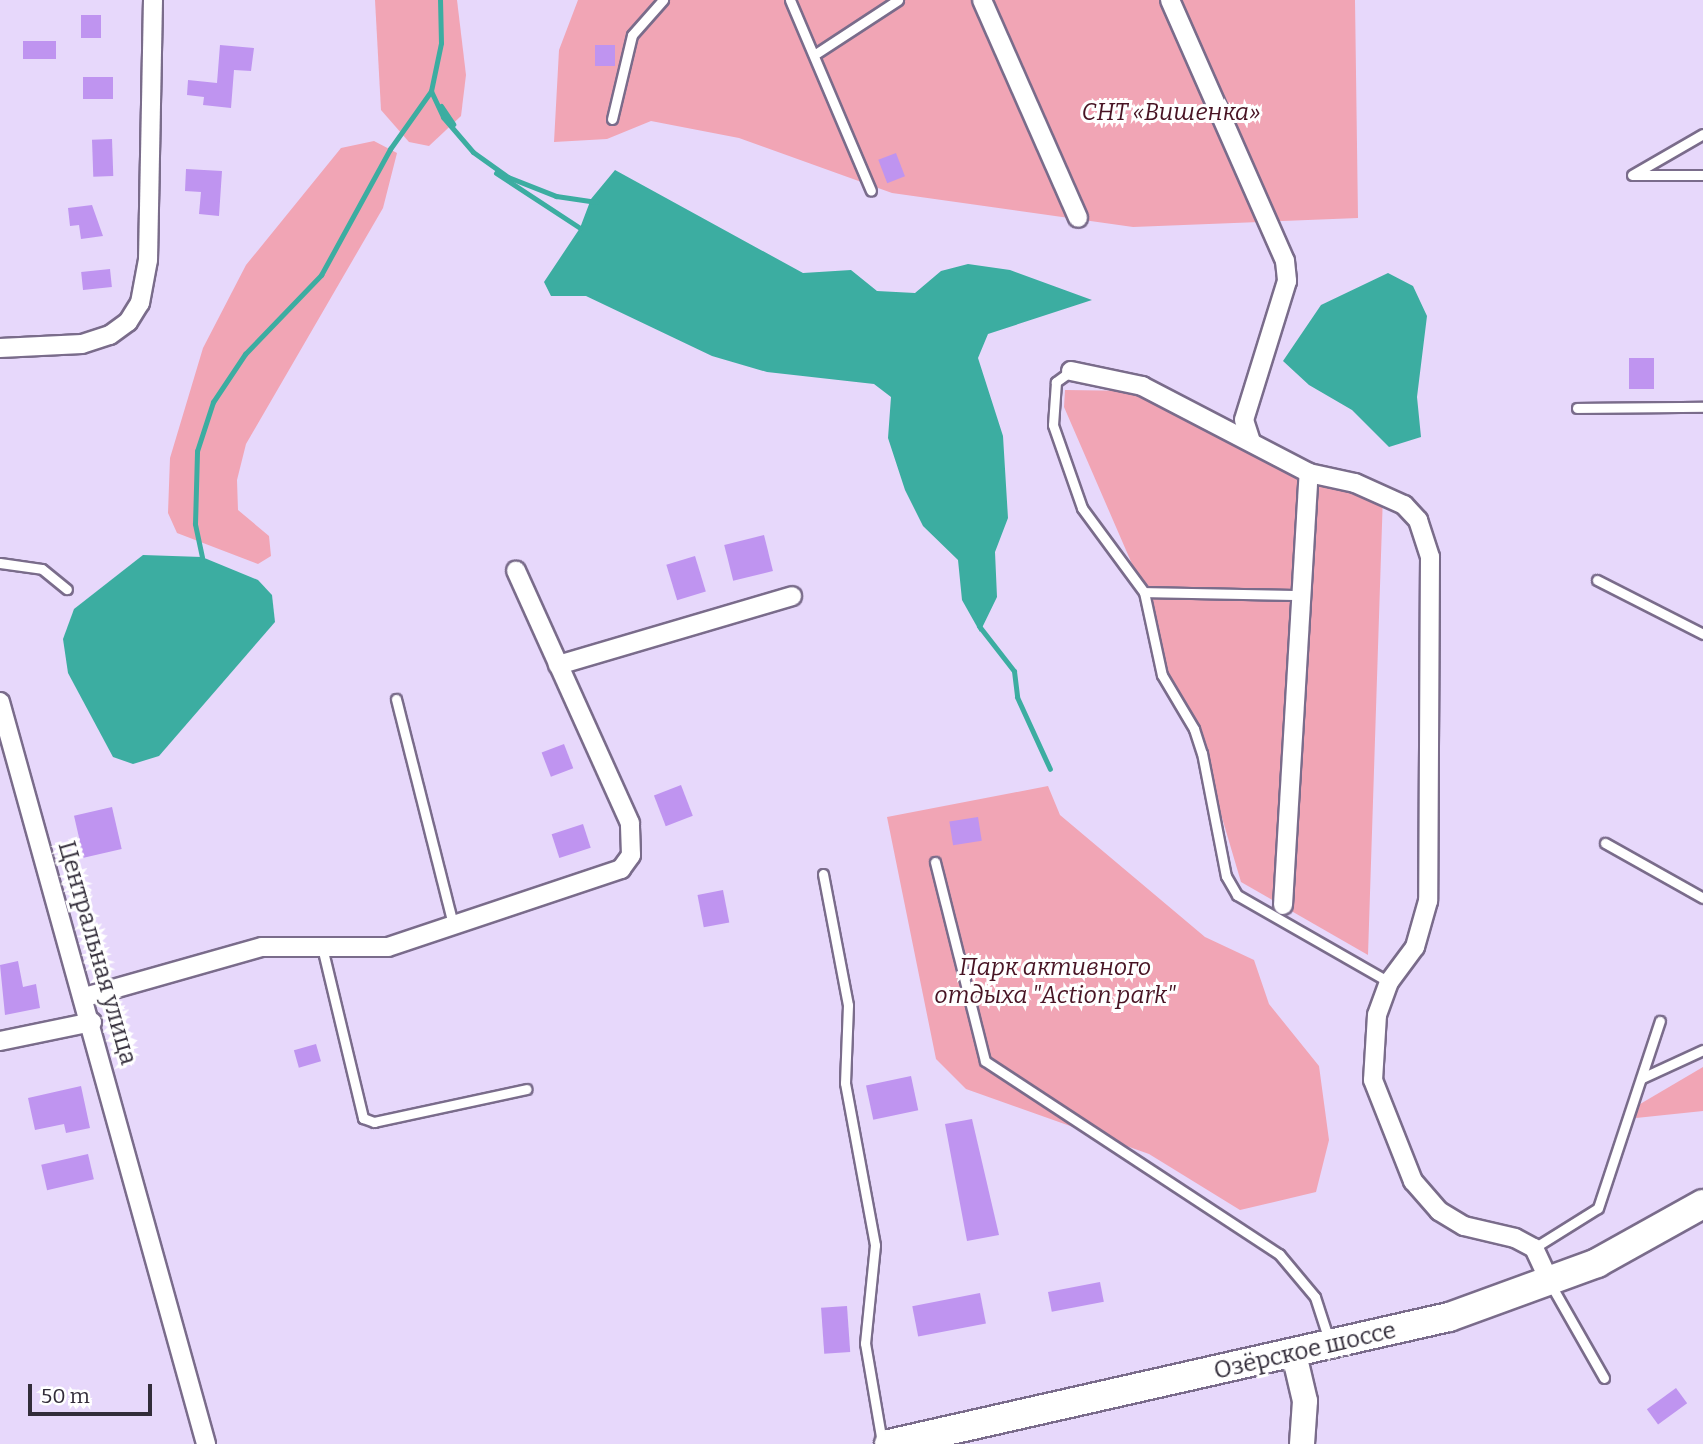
<!DOCTYPE html>
<meta charset="utf-8">
<style>
body{margin:0}
#map{position:relative;width:1703px;height:1444px;overflow:hidden;background:#e7d8fb;font-family:Bitter,serif}
div>[style]{position:absolute}
.green>*{inset:0;background:#f1a5b5}
.water>*{inset:0;background:#3cada1}
.stream>*{height:5px;margin:-2.5px;padding:0 2.5px;transform-origin:2.5px;border-radius:2.5px;background:#3cada1}
.building>*{inset:0;background:#bf94f0;transform-origin:0 0}
.roads{filter:drop-shadow(2px 0 #7a6c8b) drop-shadow(-2px 0 #7a6c8b) drop-shadow(0 2px #7a6c8b) drop-shadow(0 -2px #7a6c8b)}
.service>*{height:9px;margin:-4.5px;padding:0 4.5px;transform-origin:4.5px;border-radius:4.5px;background:#fff}
.minor>*{height:18px;margin:-9px;padding:0 9px;transform-origin:9px;border-radius:9px;background:#fff}
.secondary>*{height:24px;margin:-12px;padding:0 12px;transform-origin:12px;border-radius:12px;background:#fff}
.primary>*{height:28px;margin:-14px;padding:0 14px;transform-origin:14px;border-radius:14px;background:#fff}
span{translate:-50% -50%;white-space:nowrap;text-align:center;line-height:1.15;-webkit-text-stroke:6px #fff;paint-order:stroke}
.park-label{font-size:24px;color:#481424;font-style:italic}
.street-label{font-size:24px;color:#322c39}
.scale{position:absolute;left:28px;top:1384px;width:124px;height:32px;box-sizing:border-box;border:4px solid #322c39;border-top:0;padding-left:9px;font-size:21px;line-height:24px;white-space:nowrap;color:#322c39;-webkit-text-stroke:5px #fff;paint-order:stroke}
</style>
<div id="map">
<div class="green">
<i style="clip-path:polygon(375px 0,457px 0,466px 75px,461px 116px,429px 146px,409px 142px,381px 110px)"></i>
<i style="clip-path:polygon(578px 0,1355px 0,1358px 218px,1133px 227px,892px 193px,739px 138px,651px 121px,607px 139px,554px 142px,559px 50px)"></i>
<i style="clip-path:polygon(374px 141px,397px 153px,383px 208px,246px 444px,237px 480px,238px 510px,269px 536px,271px 556px,258px 564px,177px 533px,168px 513px,170px 458px,203px 348px,246px 265px,341px 148px)"></i>
<i style="clip-path:polygon(1065px 390px,1137px 391px,1230px 439px,1383px 494px,1368px 955px,1241px 882px,1210px 777px,1175px 697px,1145px 594px,1064px 407px)"></i>
<i style="clip-path:polygon(1048px 786px,1060px 815px,1205px 937px,1254px 960px,1269px 1004px,1319px 1066px,1329px 1140px,1316px 1192px,1240px 1210px,1149px 1154px,966px 1089px,936px 1059px,887px 817px)"></i>
<i style="clip-path:polygon(1703px 1067px,1703px 1111px,1636px 1118px,1635px 1107px)"></i>
</div>
<div class="water">
<i style="clip-path:polygon(615px 170px,803px 273px,851px 270px,877px 291px,915px 293px,941px 271px,968px 264px,1010px 270px,1092px 300px,988px 334px,978px 358px,1003px 436px,1008px 518px,995px 552px,997px 597px,980px 632px,962px 600px,958px 560px,923px 526px,905px 490px,888px 438px,891px 397px,874px 384px,767px 372px,712px 356px,586px 296px,551px 296px,544px 282px,580px 228px,591px 199px)"></i>
<i style="clip-path:polygon(1388px 273px,1413px 286px,1427px 316px,1417px 397px,1421px 437px,1389px 447px,1352px 410px,1309px 385px,1283px 361px,1321px 305px)"></i>
<i style="clip-path:polygon(143px 555px,202px 557px,258px 580px,272px 595px,275px 622px,159px 756px,133px 764px,113px 757px,68px 673px,63px 639px,74px 609px)"></i>
</div>
<div class="stream">
<i style="left:431px;top:91px;width:29px;rotate:65deg"></i>
<i style="left:443px;top:117px;width:46px;rotate:49.4deg"></i>
<i style="left:473px;top:152px;width:43px;rotate:35.5deg"></i>
<i style="left:508px;top:177px;width:52px;rotate:21.6deg"></i>
<i style="left:556px;top:196px;width:41px;rotate:8.3deg"></i>
<i style="left:441px;top:106px;width:22px;rotate:56deg"></i>
<i style="left:496px;top:173px;width:100px;rotate:33.2deg"></i>
<i style="left:202px;top:557px;width:34px;rotate:-102deg"></i>
<i style="left:195px;top:524px;width:73px;rotate:-88.4deg"></i>
<i style="left:197px;top:451px;width:52px;rotate:-71.9deg"></i>
<i style="left:213px;top:402px;width:58px;rotate:-56.3deg"></i>
<i style="left:245px;top:354px;width:110px;rotate:-46.1deg"></i>
<i style="left:321px;top:275px;width:144px;rotate:-61.3deg"></i>
<i style="left:390px;top:149px;width:71px;rotate:-54.7deg"></i>
<i style="left:431px;top:91px;width:49px;rotate:-78.2deg"></i>
<i style="left:441px;top:43px;width:43px;rotate:-91.3deg"></i>
<i style="left:979px;top:626px;width:57px;rotate:52.1deg"></i>
<i style="left:1014px;top:671px;width:26px;rotate:83deg"></i>
<i style="left:1017px;top:697px;width:79px;rotate:65.4deg"></i>
</div>
<div class="building">
<i style="left:81px;top:15px;width:20px;height:23px"></i>
<i style="left:23px;top:41px;width:33px;height:18px"></i>
<i style="clip-path:polygon(220px 45px,254px 48px,251px 71px,234px 70px,231px 108px,203px 105px,204px 97px,187px 95px,188px 80px,217px 83px)"></i>
<i style="left:595px;top:45px;width:20px;height:21px"></i>
<i style="left:83px;top:77px;width:30px;height:22px"></i>
<i style="left:112px;top:139px;width:37px;height:20px;rotate:88deg"></i>
<i style="left:896px;top:153px;width:25px;height:19px;rotate:69deg"></i>
<i style="clip-path:polygon(186px 169px,222px 171px,219px 216px,199px 214px,201px 192px,185px 191px)"></i>
<i style="clip-path:polygon(92px 205px,103px 236px,81px 239px,79px 225px,70px 226px,68px 208px)"></i>
<i style="left:110px;top:269px;width:18px;height:29px;rotate:84deg"></i>
<i style="left:1629px;top:358px;width:25px;height:31px"></i>
<i style="left:764px;top:535px;width:37px;height:41px;rotate:76deg"></i>
<i style="left:695px;top:556px;width:37px;height:30px;rotate:73deg"></i>
<i style="left:564px;top:744px;width:26px;height:24px;rotate:69deg"></i>
<i style="left:681px;top:785px;width:33px;height:29px;rotate:69deg"></i>
<i style="left:112px;top:807px;width:43px;height:39px;rotate:77deg"></i>
<i style="left:978px;top:817px;width:24px;height:29px;rotate:81deg"></i>
<i style="left:583px;top:824px;width:25px;height:33px;rotate:72deg"></i>
<i style="left:723px;top:890px;width:33px;height:26px;rotate:79deg"></i>
<i style="clip-path:polygon(18px 961px,23px 987px,36px 984px,40px 1008px,5px 1015px,0 965px)"></i>
<i style="left:316px;top:1044px;width:18px;height:23px;rotate:74deg"></i>
<i style="left:911px;top:1076px;width:35px;height:46px;rotate:78deg"></i>
<i style="clip-path:polygon(81px 1086px,90px 1128px,66px 1133px,64px 1124px,35px 1130px,28px 1098px)"></i>
<i style="clip-path:polygon(972px 1119px,999px 1235px,967px 1241px,945px 1124px)"></i>
<i style="left:88px;top:1154px;width:26px;height:48px;rotate:77deg"></i>
<i style="left:1100px;top:1282px;width:20px;height:53px;rotate:79deg"></i>
<i style="left:980px;top:1293px;width:31px;height:69px;rotate:79deg"></i>
<i style="left:847px;top:1306px;width:46px;height:26px;rotate:86deg"></i>
<i style="left:1676px;top:1388px;width:19px;height:36px;rotate:54deg"></i>
</div>
<div class="roads">
<div class="service">
<i style="left:790px;top:0;width:207px;rotate:67deg"></i>
<i style="left:817px;top:53px;width:97px;rotate:-33.2deg"></i>
<i style="left:612px;top:119px;width:86px;rotate:-76.6deg"></i>
<i style="left:632px;top:35px;width:47px;rotate:-48.5deg"></i>
<i style="left:1632px;top:175px;width:82px;rotate:-30deg"></i>
<i style="left:1634px;top:175px;width:69px"></i>
<i style="left:1071px;top:371px;width:19px;rotate:144deg"></i>
<i style="left:1056px;top:382px;width:43px;rotate:94deg"></i>
<i style="left:1053px;top:425px;width:88px;rotate:70.7deg"></i>
<i style="left:1082px;top:508px;width:104px;rotate:53.6deg"></i>
<i style="left:1144px;top:592px;width:85px;rotate:77.8deg"></i>
<i style="left:1162px;top:675px;width:63px;rotate:59.3deg"></i>
<i style="left:1194px;top:729px;width:25px;rotate:72deg"></i>
<i style="left:1202px;top:753px;width:125px;rotate:79deg"></i>
<i style="left:1226px;top:876px;width:22px;rotate:60deg"></i>
<i style="left:1237px;top:895px;width:175px;rotate:29.8deg"></i>
<i style="left:1577px;top:408px;width:126px;rotate:-0.5deg"></i>
<i style="left:0;top:563px;width:42px;rotate:8.1deg"></i>
<i style="left:42px;top:569px;width:32px;rotate:39deg"></i>
<i style="left:1597px;top:580px;width:119px;rotate:27deg"></i>
<i style="left:1144px;top:592px;width:159px;rotate:1.1deg"></i>
<i style="left:396px;top:699px;width:236px;rotate:75.8deg"></i>
<i style="left:1605px;top:843px;width:112px;rotate:29.3deg"></i>
<i style="left:935px;top:862px;width:205px;rotate:75.9deg"></i>
<i style="left:985px;top:1061px;width:352px;rotate:33.3deg"></i>
<i style="left:1279px;top:1254px;width:56px;rotate:50.1deg"></i>
<i style="left:1315px;top:1297px;width:45px;rotate:72deg"></i>
<i style="left:823px;top:874px;width:133px;rotate:79.2deg"></i>
<i style="left:848px;top:1005px;width:78px;rotate:92.2deg"></i>
<i style="left:845px;top:1083px;width:165px;rotate:79.5deg"></i>
<i style="left:875px;top:1245px;width:99px;rotate:95.8deg"></i>
<i style="left:865px;top:1343px;width:100px;rotate:80.3deg"></i>
<i style="left:322px;top:947px;width:176px;rotate:76.5deg"></i>
<i style="left:363px;top:1118px;width:12px;rotate:20deg"></i>
<i style="left:374px;top:1122px;width:156px;rotate:-12.2deg"></i>
<i style="left:1642px;top:1078px;width:67px;rotate:-24.7deg"></i>
<i style="left:1534px;top:1248px;width:75px;rotate:-32deg"></i>
<i style="left:1598px;top:1208px;width:197px;rotate:-71.7deg"></i>
<i style="left:1551px;top:1285px;width:107px;rotate:60.3deg"></i>
</div>
<div class="minor">
<i style="left:982px;top:0;width:238px;rotate:66.2deg"></i>
<i style="left:1170px;top:0;width:285px;rotate:66.2deg"></i>
<i style="left:1285px;top:261px;width:20px;rotate:84deg"></i>
<i style="left:1287px;top:281px;width:145px;rotate:107.2deg"></i>
<i style="left:1244px;top:420px;width:22px;rotate:72deg"></i>
<i style="left:0;top:348px;width:82px;rotate:-2.8deg"></i>
<i style="left:82px;top:344px;width:29px;rotate:-18deg"></i>
<i style="left:110px;top:335px;width:22px;rotate:-36deg"></i>
<i style="left:128px;top:322px;width:22px;rotate:-58deg"></i>
<i style="left:140px;top:303px;width:44px;rotate:-79.5deg"></i>
<i style="left:148px;top:260px;width:260px;rotate:-88.9deg"></i>
<i style="left:1071px;top:371px;width:73px;rotate:11.9deg"></i>
<i style="left:1142px;top:386px;width:188px;rotate:27.5deg"></i>
<i style="left:1309px;top:473px;width:47px;rotate:12.3deg"></i>
<i style="left:1355px;top:483px;width:54px;rotate:24.2deg"></i>
<i style="left:1404px;top:505px;width:21px;rotate:47deg"></i>
<i style="left:1418px;top:520px;width:39px;rotate:72deg"></i>
<i style="left:1430px;top:557px;width:344px;rotate:90.3deg"></i>
<i style="left:1428px;top:901px;width:48px;rotate:105.8deg"></i>
<i style="left:1415px;top:947px;width:44px;rotate:126.6deg"></i>
<i style="left:1389px;top:982px;width:35px;rotate:110deg"></i>
<i style="left:1377px;top:1015px;width:65px;rotate:93.5deg"></i>
<i style="left:1373px;top:1080px;width:109px;rotate:68.4deg"></i>
<i style="left:1413px;top:1181px;width:40px;rotate:49deg"></i>
<i style="left:1439px;top:1211px;width:29px;rotate:31deg"></i>
<i style="left:1464px;top:1226px;width:52px;rotate:13.2deg"></i>
<i style="left:1515px;top:1238px;width:21px;rotate:28deg"></i>
<i style="left:1534px;top:1248px;width:38px;rotate:65deg"></i>
<i style="left:558px;top:665px;width:244px;rotate:-16.4deg"></i>
<i style="left:0;top:702px;width:770px;rotate:74.48deg"></i>
<i style="left:1283px;top:905px;width:433px;rotate:-86.6deg"></i>
<i style="left:85px;top:997px;width:184px;rotate:-15.8deg"></i>
<i style="left:262px;top:947px;width:126px"></i>
<i style="left:388px;top:947px;width:246px;rotate:-18.5deg"></i>
<i style="left:621px;top:869px;width:17px;rotate:-54deg"></i>
<i style="left:631px;top:855px;width:32px;rotate:-92deg"></i>
<i style="left:630px;top:823px;width:277px;rotate:-114.3deg"></i>
<i style="left:0;top:1041px;width:94px;rotate:-11.7deg"></i>
</div>
<div class="secondary">
<i style="left:1294px;top:1354px;width:48px;rotate:76.8deg"></i>
<i style="left:1305px;top:1401px;width:43px;rotate:94deg"></i>
</div>
<div class="primary">
<i style="left:889px;top:1444px;width:574px;rotate:-12.78deg"></i>
<i style="left:1449px;top:1317px;width:158px;rotate:-20deg"></i>
<i style="left:1597px;top:1263px;width:121px;rotate:-29.1deg"></i>
</div>
</div>
<div class="park-label">
<span style="left:1171px;top:113px">СНТ «Вишенка»</span>
<span style="left:1055px;top:982px">Парк активного<br>отдыха "Action park"</span>
</div>
<div class="street-label">
<span style="left:97px;top:953px;rotate:74deg">Центральная улица</span>
<span style="left:1305px;top:1351px;rotate:-13deg">Озёрское шоссе</span>
</div>
<div class="scale">50 m</div>
</div>
